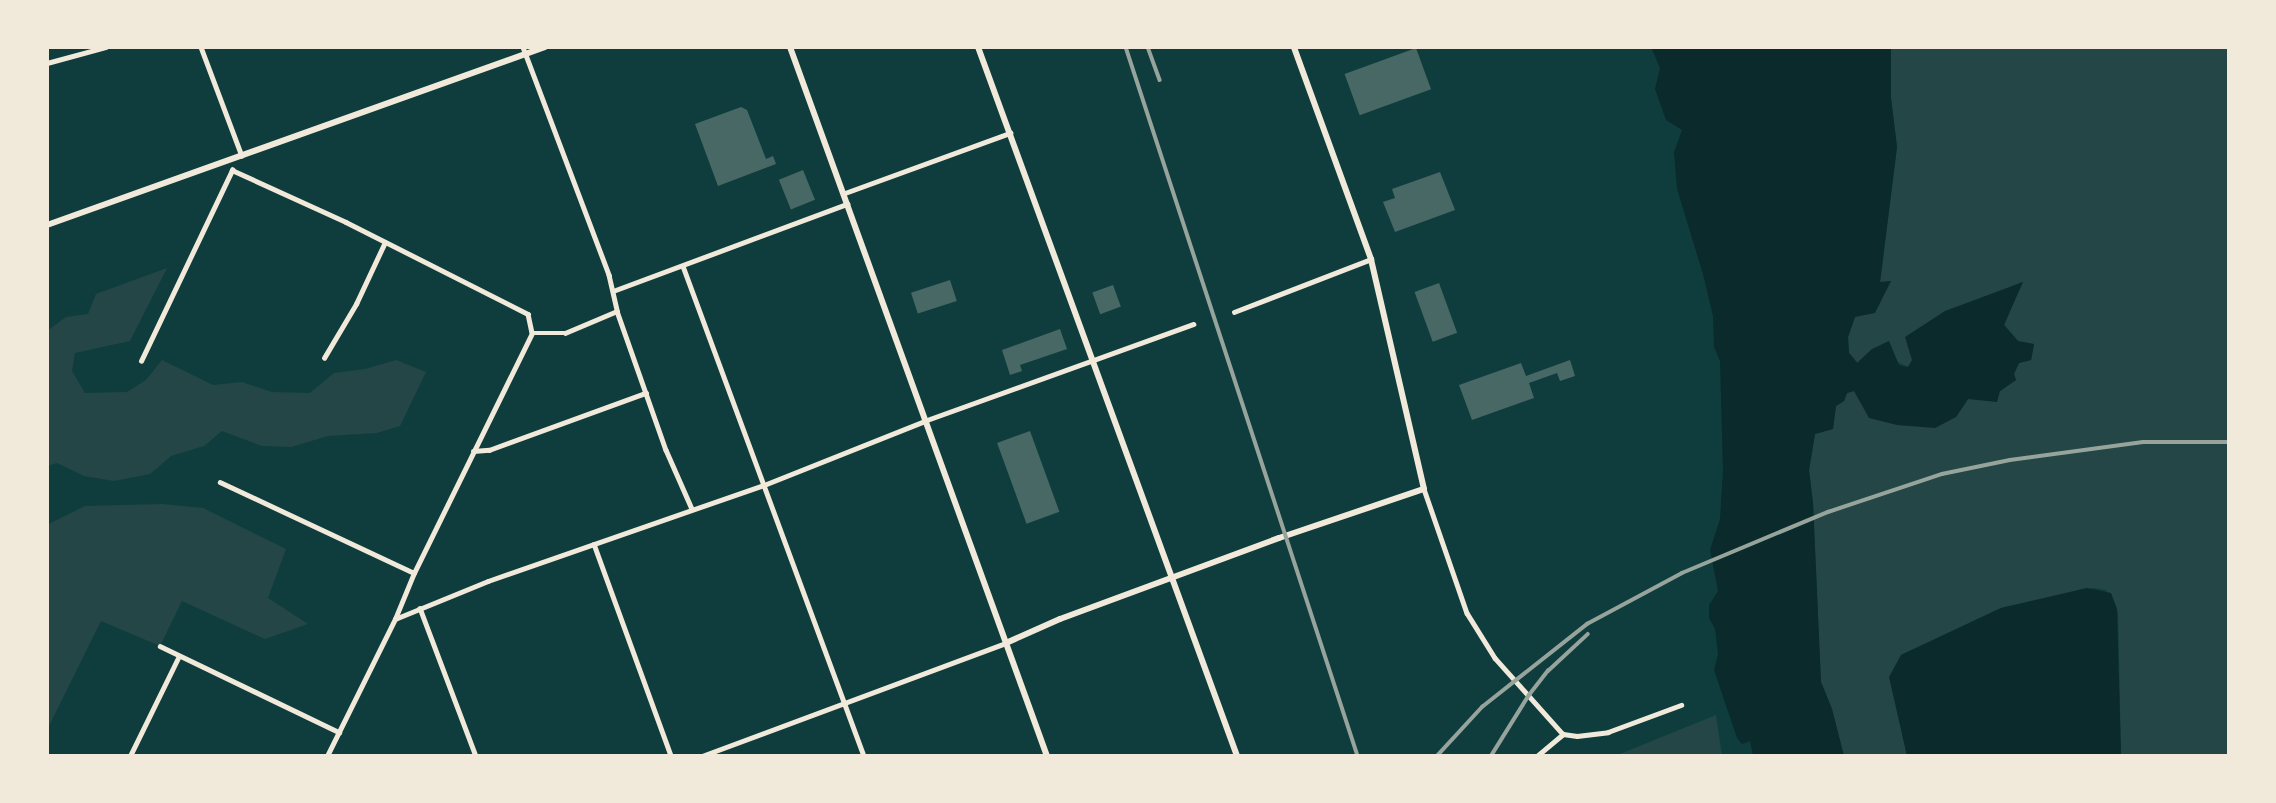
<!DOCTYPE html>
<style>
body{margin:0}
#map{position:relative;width:2276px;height:803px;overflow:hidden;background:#0f3d3e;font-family:"Exo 2",sans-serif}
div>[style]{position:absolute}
.green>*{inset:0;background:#244646}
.water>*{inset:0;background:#0a2a2b}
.building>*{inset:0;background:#486865;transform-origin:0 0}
.minor>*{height:4.5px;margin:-2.25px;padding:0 2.25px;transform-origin:2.25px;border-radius:2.25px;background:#f1e9da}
.tertiary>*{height:6px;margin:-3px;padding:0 3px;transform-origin:3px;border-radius:3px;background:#f1e9da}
.secondary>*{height:6px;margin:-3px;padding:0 3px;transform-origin:3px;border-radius:3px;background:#f1e9da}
.rail>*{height:3.5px;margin:-1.75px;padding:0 1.75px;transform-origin:1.75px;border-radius:1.75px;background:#97a49c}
span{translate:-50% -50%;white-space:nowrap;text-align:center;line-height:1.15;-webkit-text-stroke:7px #f1e9da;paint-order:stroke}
.frame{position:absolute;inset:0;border:49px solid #f1e9da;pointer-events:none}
</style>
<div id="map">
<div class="green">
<i style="clip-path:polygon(1891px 47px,2229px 47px,2229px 756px,2121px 756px,2118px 612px,2106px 590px,2094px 588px,2001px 608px,1901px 655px,1902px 733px,1907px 756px,1844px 756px,1832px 709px,1821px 682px,1813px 503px,1809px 470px,1815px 434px,1833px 429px,1836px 406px,1844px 401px,1847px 393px,1854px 391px,1956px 417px,1968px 399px,2000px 391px,2016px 380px,2014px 374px,2019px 363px,2031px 360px,2034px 345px,2018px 341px,2004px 325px,2022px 282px,1989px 296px,1908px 367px,1872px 349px,1858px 363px,1849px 353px,1848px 337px,1855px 317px,1891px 281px,1880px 283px,1897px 147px,1891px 98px)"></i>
<i style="clip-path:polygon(167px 268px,130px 341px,75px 353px,72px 371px,85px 393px,127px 392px,146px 380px,162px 360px,213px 385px,242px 382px,272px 392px,310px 393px,334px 373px,365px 369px,396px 360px,426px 372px,400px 426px,377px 433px,328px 436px,291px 447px,262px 446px,222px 431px,204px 446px,171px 456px,150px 474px,114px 481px,84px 476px,57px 463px,47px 466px,47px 331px,66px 317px,88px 314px,96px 294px)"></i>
<i style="clip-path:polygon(162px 504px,203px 508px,286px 549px,268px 598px,308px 624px,265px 639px,182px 601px,160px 646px,101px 621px,47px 730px,47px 525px,85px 506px)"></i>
<i style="clip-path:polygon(1716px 715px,1722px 756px,1615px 756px)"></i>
</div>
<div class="water">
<i style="clip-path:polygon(1651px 47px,1891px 47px,1891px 98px,1897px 147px,1880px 282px,1891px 281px,1875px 313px,1855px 317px,1848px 337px,1849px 353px,1857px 363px,1872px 349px,1889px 341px,1899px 365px,1908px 367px,1912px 360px,1905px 337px,1945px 311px,2023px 282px,2004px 325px,2018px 341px,2034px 344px,2031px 360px,2019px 363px,2014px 374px,2016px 380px,2000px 391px,1997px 402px,1968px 399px,1956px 417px,1935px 428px,1897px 425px,1869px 418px,1854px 391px,1847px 393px,1844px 401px,1836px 406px,1833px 429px,1815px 434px,1809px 470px,1813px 503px,1821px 682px,1832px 709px,1844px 756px,1753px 756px,1750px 741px,1742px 744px,1737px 738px,1714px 670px,1718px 654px,1715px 629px,1709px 618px,1709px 605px,1718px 591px,1710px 550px,1720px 519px,1723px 470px,1720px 361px,1714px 347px,1713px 316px,1703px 274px,1677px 189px,1674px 152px,1682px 130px,1666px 120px,1655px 89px,1660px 68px)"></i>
<i style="clip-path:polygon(2087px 588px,2111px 593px,2117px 609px,2121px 756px,1907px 756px,1889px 677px,1901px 655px,2001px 608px)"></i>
</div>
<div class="building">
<i style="left:1416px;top:48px;width:44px;height:76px;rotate:70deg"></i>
<i style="clip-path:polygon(741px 107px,747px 110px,766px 159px,773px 156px,776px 164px,718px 186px,695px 124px)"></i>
<i style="left:803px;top:170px;width:32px;height:26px;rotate:68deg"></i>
<i style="clip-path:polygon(1440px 172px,1455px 210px,1395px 232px,1383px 202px,1395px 198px,1392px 189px)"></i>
<i style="left:950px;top:280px;width:22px;height:41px;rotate:72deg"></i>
<i style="left:1439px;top:283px;width:53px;height:26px;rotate:70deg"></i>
<i style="left:1113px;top:285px;width:23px;height:22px;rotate:70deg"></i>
<i style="clip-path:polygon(1060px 329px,1067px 349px,1020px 365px,1022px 371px,1010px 375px,1002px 350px)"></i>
<i style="clip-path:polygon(1570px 360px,1575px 376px,1560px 381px,1557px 373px,1529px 383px,1534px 398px,1472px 420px,1459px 385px,1521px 363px,1526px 376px)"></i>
<i style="left:1030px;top:431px;width:86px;height:35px;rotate:70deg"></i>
</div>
<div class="minor">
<i style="left:201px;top:47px;width:116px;rotate:69.4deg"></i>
<i style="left:523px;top:47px;width:244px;rotate:69.3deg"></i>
<i style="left:609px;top:275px;width:37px;rotate:77deg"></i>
<i style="left:617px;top:311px;width:147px;rotate:70.6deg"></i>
<i style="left:666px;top:450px;width:64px;rotate:66.2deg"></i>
<i style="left:47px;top:63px;width:61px;rotate:-15.2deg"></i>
<i style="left:232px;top:170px;width:125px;rotate:24.5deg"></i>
<i style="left:346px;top:222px;width:204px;rotate:26.8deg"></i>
<i style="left:528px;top:314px;width:19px;rotate:78deg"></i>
<i style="left:845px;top:193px;width:176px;rotate:-20deg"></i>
<i style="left:683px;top:266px;width:522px;rotate:69.73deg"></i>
<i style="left:613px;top:291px;width:250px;rotate:-20.4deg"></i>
<i style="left:1234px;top:312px;width:147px;rotate:-21.1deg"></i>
<i style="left:532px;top:333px;width:33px"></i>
<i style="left:565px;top:333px;width:56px;rotate:-22.9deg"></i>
<i style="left:324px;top:358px;width:63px;rotate:-59.3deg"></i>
<i style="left:356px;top:304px;width:68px;rotate:-64.9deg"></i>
<i style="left:141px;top:361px;width:212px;rotate:-64.5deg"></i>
<i style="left:473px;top:451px;width:16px;rotate:-4deg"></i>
<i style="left:489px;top:450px;width:167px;rotate:-20deg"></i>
<i style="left:220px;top:482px;width:214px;rotate:25.1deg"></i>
<i style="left:1424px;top:489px;width:131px;rotate:70.9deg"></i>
<i style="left:1467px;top:613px;width:53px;rotate:58.1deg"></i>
<i style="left:1495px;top:658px;width:102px;rotate:48.2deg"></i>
<i style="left:594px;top:544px;width:226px;rotate:70deg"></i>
<i style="left:420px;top:608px;width:158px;rotate:69.3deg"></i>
<i style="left:395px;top:619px;width:50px;rotate:-67.6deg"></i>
<i style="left:414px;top:573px;width:267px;rotate:-63.8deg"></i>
<i style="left:160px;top:646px;width:199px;rotate:25.7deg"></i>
<i style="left:1563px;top:734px;width:14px;rotate:8deg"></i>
<i style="left:1577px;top:736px;width:31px;rotate:-7deg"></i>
<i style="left:1608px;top:732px;width:78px;rotate:-20.3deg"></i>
<i style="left:130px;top:756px;width:111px;rotate:-63.9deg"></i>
<i style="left:327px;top:756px;width:153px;rotate:-63.6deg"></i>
<i style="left:395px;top:619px;width:100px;rotate:-22.2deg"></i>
<i style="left:488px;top:581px;width:292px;rotate:-19.2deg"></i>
<i style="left:764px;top:485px;width:175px;rotate:-21.7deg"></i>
<i style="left:927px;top:420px;width:283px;rotate:-19.8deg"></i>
<i style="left:702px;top:756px;width:324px;rotate:-20.4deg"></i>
<i style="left:1537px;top:756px;width:34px;rotate:-40deg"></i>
</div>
<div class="tertiary">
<i style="left:47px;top:225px;width:529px;rotate:-19.67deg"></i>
<i style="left:1006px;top:643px;width:59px;rotate:-24deg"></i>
<i style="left:1060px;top:619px;width:233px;rotate:-20.3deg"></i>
<i style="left:1279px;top:538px;width:153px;rotate:-18.7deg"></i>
<i style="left:1424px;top:489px;width:236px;rotate:-103deg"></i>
<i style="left:1371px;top:259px;width:226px;rotate:-110deg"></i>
</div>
<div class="secondary">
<i style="left:790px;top:47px;width:754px;rotate:70.08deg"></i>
<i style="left:978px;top:47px;width:755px;rotate:69.93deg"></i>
</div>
<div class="rail">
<i style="left:1126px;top:47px;width:746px;rotate:71.88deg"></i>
<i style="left:1148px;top:47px;width:35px;rotate:70deg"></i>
<i style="left:1437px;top:756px;width:67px;rotate:-47.4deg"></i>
<i style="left:1482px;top:707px;width:134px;rotate:-38.3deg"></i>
<i style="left:1587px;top:624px;width:108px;rotate:-28.2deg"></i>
<i style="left:1682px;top:573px;width:158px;rotate:-22.7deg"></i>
<i style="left:1828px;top:512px;width:120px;rotate:-18.4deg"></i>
<i style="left:1942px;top:474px;width:69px;rotate:-11.6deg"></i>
<i style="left:2010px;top:460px;width:134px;rotate:-7.7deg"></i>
<i style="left:2143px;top:442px;width:86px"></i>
<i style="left:1491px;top:756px;width:72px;rotate:-58.1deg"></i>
<i style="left:1529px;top:695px;width:31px;rotate:-52deg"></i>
<i style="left:1548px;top:671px;width:54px;rotate:-42.8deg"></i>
</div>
<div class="frame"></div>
</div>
